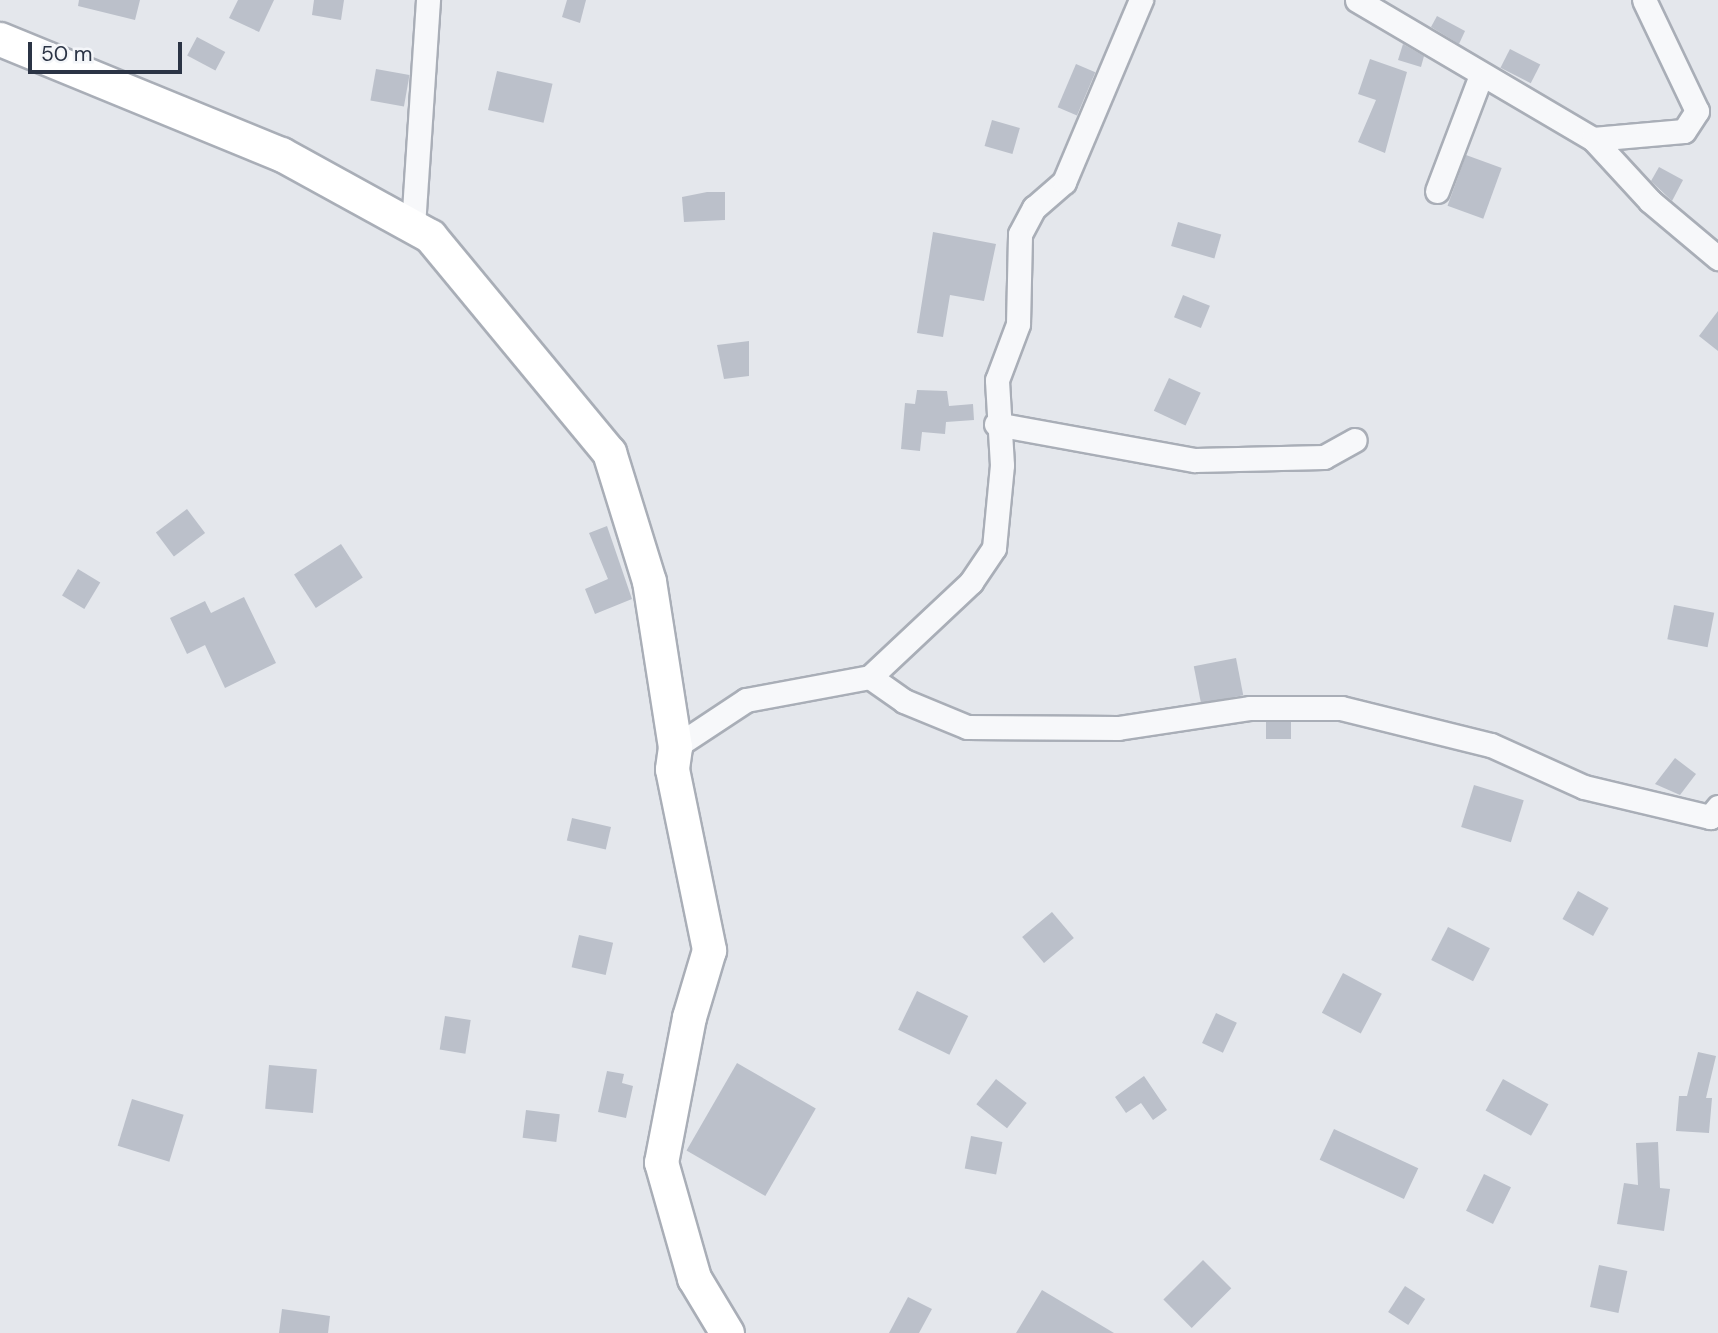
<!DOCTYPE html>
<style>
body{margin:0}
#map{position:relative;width:1718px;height:1333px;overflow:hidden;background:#e4e7ec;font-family:"DM Sans",sans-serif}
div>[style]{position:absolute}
.building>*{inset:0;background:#bbc0ca;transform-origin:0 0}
.roads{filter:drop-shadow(2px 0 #a9aeb7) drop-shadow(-2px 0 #a9aeb7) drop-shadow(0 2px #a9aeb7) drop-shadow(0 -2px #a9aeb7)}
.street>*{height:23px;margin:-11.5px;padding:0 11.5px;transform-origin:11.5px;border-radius:11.5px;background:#f7f8fa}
.secondary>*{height:33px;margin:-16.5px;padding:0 16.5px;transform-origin:16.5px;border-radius:16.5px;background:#fff}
span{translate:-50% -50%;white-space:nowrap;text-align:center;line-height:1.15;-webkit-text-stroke:5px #f4f6f9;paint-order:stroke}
.scale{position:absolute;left:28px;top:42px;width:154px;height:32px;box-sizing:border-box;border:4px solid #2b3445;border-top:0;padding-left:9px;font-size:21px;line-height:24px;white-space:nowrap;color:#2b3445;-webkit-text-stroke:5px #f4f6f9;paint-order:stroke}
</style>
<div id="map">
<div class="building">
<i style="clip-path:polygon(79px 0,140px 0,135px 20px,78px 6px)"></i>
<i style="clip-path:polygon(238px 0,274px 0,259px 32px,229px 18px)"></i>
<i style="clip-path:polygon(314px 0,344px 0,341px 20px,312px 15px)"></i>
<i style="clip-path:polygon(567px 0,586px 0,580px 23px,562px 17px)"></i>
<i style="clip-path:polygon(1437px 16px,1465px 31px,1459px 44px,1431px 27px)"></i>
<i style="left:197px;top:37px;width:32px;height:21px;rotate:28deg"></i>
<i style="clip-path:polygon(1403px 44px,1424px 56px,1421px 67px,1398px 60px)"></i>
<i style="left:1510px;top:49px;width:34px;height:21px;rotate:27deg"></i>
<i style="clip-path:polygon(1370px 59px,1407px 72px,1385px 153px,1358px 142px,1376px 100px,1358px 94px)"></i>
<i style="left:1076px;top:64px;width:21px;height:47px;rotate:23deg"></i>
<i style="left:376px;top:69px;width:34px;height:32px;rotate:10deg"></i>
<i style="left:497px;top:71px;width:57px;height:40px;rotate:13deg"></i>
<i style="left:992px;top:120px;width:29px;height:27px;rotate:16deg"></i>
<i style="left:1466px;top:155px;width:38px;height:54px;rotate:20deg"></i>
<i style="clip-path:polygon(1659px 167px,1683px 180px,1672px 201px,1651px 181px)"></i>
<i style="clip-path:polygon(707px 192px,725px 192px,725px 220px,684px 222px,682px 197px)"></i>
<i style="left:1178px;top:222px;width:45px;height:25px;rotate:16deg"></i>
<i style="clip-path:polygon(933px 232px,996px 244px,984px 301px,950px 295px,943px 337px,917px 333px)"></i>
<i style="left:1183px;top:295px;width:29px;height:24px;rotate:22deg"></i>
<i style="clip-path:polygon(1718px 311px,1718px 351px,1699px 336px)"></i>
<i style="clip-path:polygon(749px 341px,749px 376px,724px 379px,717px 345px)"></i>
<i style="left:1169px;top:378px;width:35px;height:36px;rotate:25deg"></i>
<i style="clip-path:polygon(917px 390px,947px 391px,949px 406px,973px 404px,974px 420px,946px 422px,945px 434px,922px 432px,920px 451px,901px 449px,905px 403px,915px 404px)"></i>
<i style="left:187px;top:509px;width:30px;height:39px;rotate:53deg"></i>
<i style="clip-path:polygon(607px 526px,632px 599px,595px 614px,585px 589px,608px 579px,589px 533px)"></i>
<i style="left:341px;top:544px;width:40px;height:56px;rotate:57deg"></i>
<i style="left:78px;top:569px;width:26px;height:31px;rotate:31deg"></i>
<i style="clip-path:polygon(244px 597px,276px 663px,225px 688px,205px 645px,187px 654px,170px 618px,205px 601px,211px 613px)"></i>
<i style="left:1674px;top:605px;width:41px;height:35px;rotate:11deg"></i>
<i style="left:1236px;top:658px;width:38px;height:43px;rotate:79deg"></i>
<i style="left:1266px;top:722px;width:25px;height:17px"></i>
<i style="clip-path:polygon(1675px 758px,1696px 774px,1680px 795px,1655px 784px)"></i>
<i style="left:1474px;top:785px;width:52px;height:44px;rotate:17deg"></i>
<i style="left:572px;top:818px;width:40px;height:23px;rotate:13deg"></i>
<i style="left:1578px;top:891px;width:35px;height:32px;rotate:29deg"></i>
<i style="left:1052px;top:912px;width:34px;height:39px;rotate:50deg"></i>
<i style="left:1448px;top:927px;width:47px;height:37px;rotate:27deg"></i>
<i style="left:579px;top:935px;width:35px;height:33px;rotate:13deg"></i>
<i style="left:1343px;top:973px;width:44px;height:45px;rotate:28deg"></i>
<i style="left:917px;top:991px;width:57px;height:43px;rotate:26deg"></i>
<i style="left:1216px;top:1013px;width:23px;height:33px;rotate:25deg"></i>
<i style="left:445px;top:1016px;width:26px;height:34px;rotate:9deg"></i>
<i style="clip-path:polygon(1698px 1052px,1716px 1056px,1706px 1098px,1712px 1098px,1709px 1133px,1676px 1131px,1679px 1096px,1687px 1096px)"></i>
<i style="left:737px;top:1063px;width:91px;height:101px;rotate:30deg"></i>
<i style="left:269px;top:1065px;width:48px;height:44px;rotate:5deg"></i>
<i style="clip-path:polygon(607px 1071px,624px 1074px,622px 1083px,633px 1086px,626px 1118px,598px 1112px)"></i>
<i style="clip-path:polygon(1144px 1076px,1167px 1110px,1153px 1120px,1141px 1103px,1126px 1113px,1115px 1097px)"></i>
<i style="left:996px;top:1079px;width:39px;height:32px;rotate:38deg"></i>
<i style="left:1503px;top:1079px;width:52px;height:36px;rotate:29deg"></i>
<i style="left:132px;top:1099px;width:54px;height:49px;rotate:17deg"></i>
<i style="left:526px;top:1110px;width:34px;height:28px;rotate:7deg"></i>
<i style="left:1334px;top:1129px;width:93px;height:34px;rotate:25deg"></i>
<i style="left:971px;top:1136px;width:32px;height:33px;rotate:11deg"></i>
<i style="clip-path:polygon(1658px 1142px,1660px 1188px,1670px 1189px,1664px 1231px,1617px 1224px,1624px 1183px,1638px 1185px,1636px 1143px)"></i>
<i style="left:1484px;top:1174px;width:30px;height:41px;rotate:26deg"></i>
<i style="left:1203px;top:1260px;width:40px;height:56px;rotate:45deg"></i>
<i style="left:1599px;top:1265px;width:29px;height:43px;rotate:12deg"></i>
<i style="left:1405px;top:1286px;width:24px;height:31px;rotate:33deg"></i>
<i style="clip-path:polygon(1042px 1290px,1114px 1333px,1016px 1333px)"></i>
<i style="clip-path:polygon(908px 1297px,932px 1309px,919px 1333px,889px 1333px)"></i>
<i style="clip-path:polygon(282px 1309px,330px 1316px,328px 1333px,279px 1333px)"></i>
</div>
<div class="roads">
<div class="street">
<i style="left:1357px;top:0;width:274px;rotate:30.5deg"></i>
<i style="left:1593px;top:139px;width:84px;rotate:47.4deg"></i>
<i style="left:1650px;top:201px;width:89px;rotate:40deg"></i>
<i style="left:1593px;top:139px;width:91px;rotate:-5deg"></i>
<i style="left:1684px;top:131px;width:24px;rotate:-57deg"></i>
<i style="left:1697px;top:111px;width:123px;rotate:-115.5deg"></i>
<i style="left:1437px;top:191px;width:124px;rotate:-69.2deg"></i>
<i style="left:413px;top:226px;width:226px;rotate:-86.2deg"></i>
<i style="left:996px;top:424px;width:202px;rotate:10.3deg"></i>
<i style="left:1195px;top:460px;width:129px;rotate:-1.3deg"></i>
<i style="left:1324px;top:457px;width:35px;rotate:-29deg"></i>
<i style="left:870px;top:677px;width:42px;rotate:35.2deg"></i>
<i style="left:904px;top:701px;width:68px;rotate:22.4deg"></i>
<i style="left:967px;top:727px;width:151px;rotate:0.4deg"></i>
<i style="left:1118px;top:728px;width:134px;rotate:-8.6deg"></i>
<i style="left:1250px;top:708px;width:91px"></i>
<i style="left:1341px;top:708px;width:154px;rotate:13.9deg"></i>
<i style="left:1491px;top:745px;width:102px;rotate:24.3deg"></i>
<i style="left:1584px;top:787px;width:130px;rotate:13.4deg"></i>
<i style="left:1710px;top:817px;width:13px;rotate:-51deg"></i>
<i style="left:675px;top:747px;width:85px;rotate:-33.5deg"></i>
<i style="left:746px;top:700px;width:126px;rotate:-10.5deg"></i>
<i style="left:870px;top:677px;width:139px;rotate:-43.2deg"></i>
<i style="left:971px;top:582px;width:41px;rotate:-55.9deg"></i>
<i style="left:994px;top:548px;width:83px;rotate:-84.5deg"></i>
<i style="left:1002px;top:465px;width:85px;rotate:-93.4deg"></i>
<i style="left:997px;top:380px;width:60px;rotate:-69.4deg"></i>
<i style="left:1018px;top:324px;width:90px;rotate:-88.7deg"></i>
<i style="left:1020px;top:234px;width:30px;rotate:-62deg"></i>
<i style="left:1034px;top:208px;width:40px;rotate:-41deg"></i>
<i style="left:1064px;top:182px;width:198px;rotate:-67.1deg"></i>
</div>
<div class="secondary">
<i style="left:0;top:39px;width:304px;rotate:22.3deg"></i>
<i style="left:281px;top:154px;width:170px;rotate:28.8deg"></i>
<i style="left:430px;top:236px;width:281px;rotate:50.4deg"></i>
<i style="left:609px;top:452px;width:135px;rotate:72.8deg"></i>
<i style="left:649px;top:581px;width:168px;rotate:81.1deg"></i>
<i style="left:675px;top:747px;width:22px;rotate:98deg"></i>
<i style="left:672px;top:769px;width:185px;rotate:78.4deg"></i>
<i style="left:709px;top:950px;width:70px;rotate:106.6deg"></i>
<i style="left:689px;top:1017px;width:148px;rotate:100.9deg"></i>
<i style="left:661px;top:1162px;width:121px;rotate:74.1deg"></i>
<i style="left:694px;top:1278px;width:64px;rotate:59deg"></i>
</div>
</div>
<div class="scale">50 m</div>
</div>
